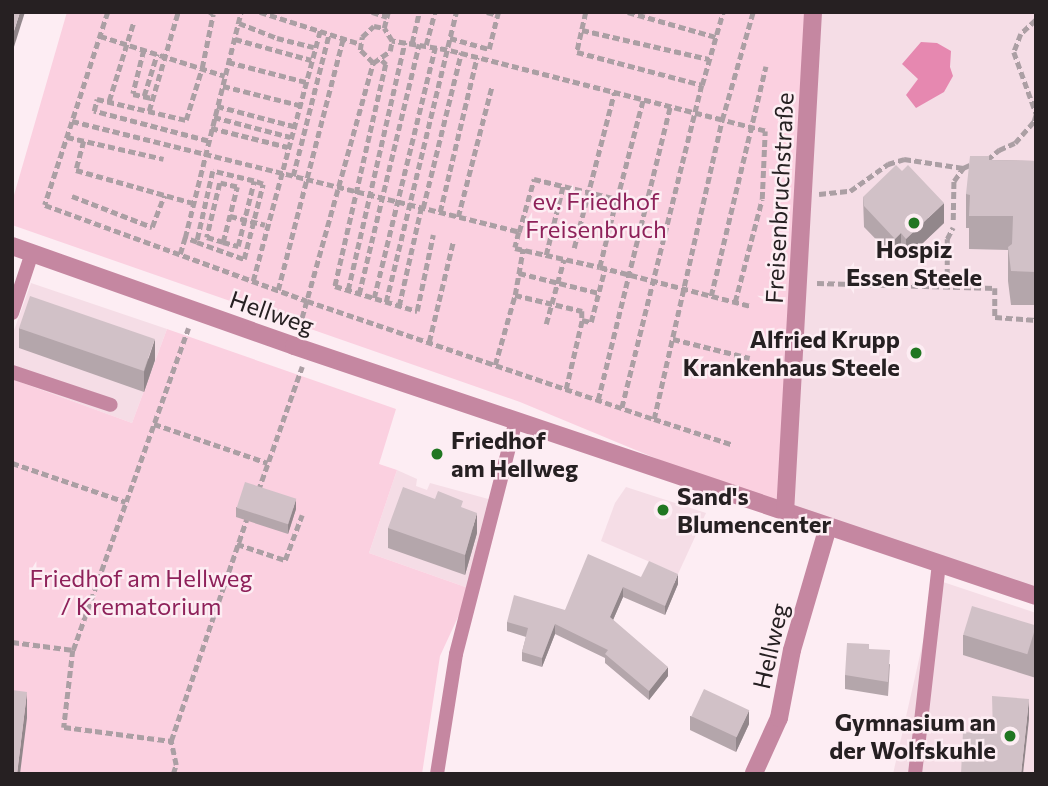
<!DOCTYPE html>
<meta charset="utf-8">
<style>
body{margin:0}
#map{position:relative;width:1048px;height:786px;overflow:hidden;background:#fdedf3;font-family:Commissioner,sans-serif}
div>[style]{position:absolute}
.built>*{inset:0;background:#f5dde6}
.green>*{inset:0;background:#fbd0e0}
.water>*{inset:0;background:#e688b0}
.path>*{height:4.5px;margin-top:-2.25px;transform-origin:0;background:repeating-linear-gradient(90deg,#ab9fa4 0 7px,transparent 0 10.5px)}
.lane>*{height:14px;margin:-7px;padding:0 7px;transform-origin:7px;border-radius:7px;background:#c587a1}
.street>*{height:18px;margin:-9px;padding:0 9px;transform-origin:9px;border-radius:9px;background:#c587a1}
.wall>*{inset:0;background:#b4a6ab}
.shaded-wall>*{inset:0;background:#92878b}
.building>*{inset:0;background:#d1c1c7;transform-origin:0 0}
.dots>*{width:19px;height:19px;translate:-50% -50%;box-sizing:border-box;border:4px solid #fdedf3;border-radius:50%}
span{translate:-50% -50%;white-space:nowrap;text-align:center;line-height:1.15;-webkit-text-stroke:5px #fdedf3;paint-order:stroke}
.street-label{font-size:24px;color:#262022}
.park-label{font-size:24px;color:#8e215a}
.poi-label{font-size:24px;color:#262022;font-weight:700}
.right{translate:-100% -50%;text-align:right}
.left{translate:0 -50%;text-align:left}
.frame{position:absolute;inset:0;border:14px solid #262022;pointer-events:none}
</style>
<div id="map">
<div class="built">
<i style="clip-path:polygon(812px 12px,1036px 12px,1036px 594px,786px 513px)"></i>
<i style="clip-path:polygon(31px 283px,167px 329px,132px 423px,12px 379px,12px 336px)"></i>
<i style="clip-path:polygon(397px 470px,417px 479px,416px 486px,427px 490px,430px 483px,492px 500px,471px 589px,369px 553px)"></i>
<i style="clip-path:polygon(626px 487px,706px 513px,678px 574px,601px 541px,615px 503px)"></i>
<i style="clip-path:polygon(937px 580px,1036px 613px,1036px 774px,893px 774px)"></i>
</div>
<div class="green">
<i style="clip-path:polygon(67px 12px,812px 12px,783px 511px,520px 402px,12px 225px,12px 202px)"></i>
<i style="clip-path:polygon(167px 329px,396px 409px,379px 464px,397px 470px,369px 553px,471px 589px,440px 656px,422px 774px,12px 774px,12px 379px,132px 423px)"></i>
</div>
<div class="water">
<i style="clip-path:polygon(921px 42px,937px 43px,951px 51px,950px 67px,953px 76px,944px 92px,916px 108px,906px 95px,918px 79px,902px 64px)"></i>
</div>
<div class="path">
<i style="left:108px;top:12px;width:203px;rotate:108.1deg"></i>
<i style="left:45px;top:205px;width:279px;rotate:20.1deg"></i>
<i style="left:307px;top:301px;width:367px;rotate:18.8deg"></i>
<i style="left:654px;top:419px;width:307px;rotate:-77.2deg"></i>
<i style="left:722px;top:120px;width:284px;rotate:-165.7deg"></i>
<i style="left:447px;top:50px;width:56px;rotate:-170.7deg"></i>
<i style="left:260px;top:12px;width:106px;rotate:17.6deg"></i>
<i style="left:372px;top:12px;width:16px;rotate:18deg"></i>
<i style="left:487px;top:12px;width:11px;rotate:15deg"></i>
<i style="left:586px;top:12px;width:41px;rotate:102.7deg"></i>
<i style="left:577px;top:52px;width:129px;rotate:14.8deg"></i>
<i style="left:702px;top:85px;width:333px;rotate:103.9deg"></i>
<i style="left:628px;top:12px;width:91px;rotate:15.9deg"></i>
<i style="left:1036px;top:20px;width:21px;rotate:137deg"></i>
<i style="left:1021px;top:34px;width:19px;rotate:111deg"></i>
<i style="left:1014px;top:52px;width:65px;rotate:70.2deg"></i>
<i style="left:239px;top:23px;width:41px;rotate:21.5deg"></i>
<i style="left:277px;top:38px;width:38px;rotate:14deg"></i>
<i style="left:582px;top:30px;width:130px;rotate:12.9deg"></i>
<i style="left:100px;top:36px;width:131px;rotate:17.7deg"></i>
<i style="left:450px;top:38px;width:41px;rotate:15.8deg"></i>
<i style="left:489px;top:49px;width:38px;rotate:-76deg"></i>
<i style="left:235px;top:39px;width:79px;rotate:15.4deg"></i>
<i style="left:412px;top:43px;width:32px;rotate:-77deg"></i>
<i style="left:426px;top:45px;width:34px;rotate:-75deg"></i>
<i style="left:144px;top:50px;width:45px;rotate:104deg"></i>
<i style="left:133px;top:94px;width:19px;rotate:12deg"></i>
<i style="left:382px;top:60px;width:6px;rotate:45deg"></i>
<i style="left:386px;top:64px;width:228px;rotate:102.9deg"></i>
<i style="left:335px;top:286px;width:86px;rotate:17deg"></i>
<i style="left:417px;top:311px;width:78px;rotate:-78.1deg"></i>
<i style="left:228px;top:62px;width:81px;rotate:14.4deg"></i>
<i style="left:373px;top:63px;width:18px;rotate:-135deg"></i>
<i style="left:360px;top:50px;width:13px;rotate:-81deg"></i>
<i style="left:362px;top:37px;width:16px;rotate:-43deg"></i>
<i style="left:374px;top:26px;width:10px;rotate:11deg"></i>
<i style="left:702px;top:85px;width:76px;rotate:-74deg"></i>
<i style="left:223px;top:86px;width:78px;rotate:14deg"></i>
<i style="left:144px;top:96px;width:44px;rotate:-72.8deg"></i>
<i style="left:109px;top:101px;width:81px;rotate:-72.7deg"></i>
<i style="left:217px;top:106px;width:79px;rotate:14.7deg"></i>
<i style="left:149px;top:111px;width:103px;rotate:-73.7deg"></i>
<i style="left:214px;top:117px;width:79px;rotate:14.7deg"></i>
<i style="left:72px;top:121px;width:461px;rotate:13.9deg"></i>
<i style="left:519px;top:232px;width:55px;rotate:-74.2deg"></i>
<i style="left:534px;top:179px;width:85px;rotate:13.5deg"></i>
<i style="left:617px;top:199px;width:70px;rotate:104deg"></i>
<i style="left:600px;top:267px;width:156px;rotate:14.5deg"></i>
<i style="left:211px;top:128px;width:79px;rotate:13.9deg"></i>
<i style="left:67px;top:137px;width:99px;rotate:12.8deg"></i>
<i style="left:84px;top:141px;width:30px;rotate:105deg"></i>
<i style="left:76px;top:170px;width:122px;rotate:15.8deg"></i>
<i style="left:208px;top:141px;width:118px;rotate:-165.3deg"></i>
<i style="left:94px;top:111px;width:12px;rotate:-76deg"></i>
<i style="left:97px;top:99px;width:91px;rotate:13.3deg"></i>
<i style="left:186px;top:120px;width:54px;rotate:-72.9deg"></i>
<i style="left:202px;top:68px;width:55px;rotate:-78.5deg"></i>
<i style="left:213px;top:14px;width:4px;rotate:-153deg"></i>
<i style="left:987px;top:160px;width:16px;rotate:-40deg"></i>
<i style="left:999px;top:150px;width:17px;rotate:-24deg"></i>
<i style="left:1015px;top:143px;width:29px;rotate:-49deg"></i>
<i style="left:1034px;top:121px;width:7px;rotate:-74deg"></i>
<i style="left:293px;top:176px;width:146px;rotate:-75.8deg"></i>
<i style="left:819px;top:194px;width:31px;rotate:-6deg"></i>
<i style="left:850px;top:191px;width:47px;rotate:-35.4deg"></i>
<i style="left:888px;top:164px;width:17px;rotate:-17deg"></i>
<i style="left:904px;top:159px;width:60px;rotate:8.7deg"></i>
<i style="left:72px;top:196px;width:86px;rotate:21.2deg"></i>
<i style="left:152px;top:227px;width:34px;rotate:-69deg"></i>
<i style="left:617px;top:199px;width:102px;rotate:-75.3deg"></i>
<i style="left:423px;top:208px;width:160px;rotate:-76.2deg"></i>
<i style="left:440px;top:212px;width:159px;rotate:-76.6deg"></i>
<i style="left:230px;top:216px;width:36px;rotate:14deg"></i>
<i style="left:458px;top:217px;width:135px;rotate:-75.5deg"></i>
<i style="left:953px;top:220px;width:39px;rotate:-89deg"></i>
<i style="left:954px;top:181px;width:16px;rotate:-55deg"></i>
<i style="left:963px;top:168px;width:12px;rotate:-24deg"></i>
<i style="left:519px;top:232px;width:16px;rotate:104deg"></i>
<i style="left:515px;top:248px;width:87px;rotate:12.6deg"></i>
<i style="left:197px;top:242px;width:50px;rotate:19.9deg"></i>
<i style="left:244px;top:259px;width:77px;rotate:-75.8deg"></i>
<i style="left:263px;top:184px;width:9px;rotate:-162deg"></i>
<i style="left:223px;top:242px;width:57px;rotate:-75.7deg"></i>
<i style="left:237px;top:187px;width:17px;rotate:-167deg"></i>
<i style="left:220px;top:183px;width:56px;rotate:103.5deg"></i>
<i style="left:207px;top:237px;width:17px;rotate:17deg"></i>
<i style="left:223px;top:242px;width:16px;rotate:15deg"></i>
<i style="left:238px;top:246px;width:67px;rotate:-76.2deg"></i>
<i style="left:254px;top:181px;width:42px;rotate:-166.3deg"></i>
<i style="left:213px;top:171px;width:73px;rotate:102.7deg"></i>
<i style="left:197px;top:242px;width:13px;rotate:-162deg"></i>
<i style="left:185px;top:238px;width:233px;rotate:-76.1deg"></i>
<i style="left:574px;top:248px;width:160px;rotate:-75.5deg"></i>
<i style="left:180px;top:254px;width:17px;rotate:-73deg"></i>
<i style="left:546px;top:255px;width:71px;rotate:-76.2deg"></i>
<i style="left:519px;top:273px;width:82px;rotate:14deg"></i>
<i style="left:253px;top:281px;width:259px;rotate:-75deg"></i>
<i style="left:817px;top:283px;width:178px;rotate:1.6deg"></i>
<i style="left:995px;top:288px;width:29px;rotate:90deg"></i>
<i style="left:995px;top:317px;width:41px;rotate:4.2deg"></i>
<i style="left:947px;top:286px;width:47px;rotate:-90deg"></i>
<i style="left:947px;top:239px;width:13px;rotate:-63deg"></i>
<i style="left:278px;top:290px;width:259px;rotate:-75.5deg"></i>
<i style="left:348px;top:290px;width:254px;rotate:-77.1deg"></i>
<i style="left:359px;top:294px;width:257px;rotate:-76.5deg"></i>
<i style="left:515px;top:295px;width:69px;rotate:13.4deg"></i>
<i style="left:582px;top:311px;width:9px;rotate:90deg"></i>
<i style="left:711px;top:296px;width:236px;rotate:-76.6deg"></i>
<i style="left:374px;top:298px;width:258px;rotate:-76.3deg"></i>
<i style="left:386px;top:302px;width:298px;rotate:-76.4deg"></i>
<i style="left:735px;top:302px;width:106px;rotate:-75.3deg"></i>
<i style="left:762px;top:199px;width:68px;rotate:-87.5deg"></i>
<i style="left:765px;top:131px;width:44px;rotate:-165.7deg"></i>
<i style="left:722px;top:120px;width:112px;rotate:-74deg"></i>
<i style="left:399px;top:306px;width:100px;rotate:-77.3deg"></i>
<i style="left:546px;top:324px;width:67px;rotate:-74.5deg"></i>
<i style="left:299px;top:328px;width:275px;rotate:-74.4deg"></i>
<i style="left:373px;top:63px;width:21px;rotate:-35deg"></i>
<i style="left:390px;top:51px;width:10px;rotate:-79deg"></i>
<i style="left:392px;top:41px;width:15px;rotate:-122deg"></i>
<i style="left:384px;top:28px;width:16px;rotate:-76deg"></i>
<i style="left:673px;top:339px;width:79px;rotate:13.9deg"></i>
<i style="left:429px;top:342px;width:103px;rotate:-76.5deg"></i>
<i style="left:495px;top:365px;width:73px;rotate:-74.1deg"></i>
<i style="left:515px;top:295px;width:47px;rotate:-80.1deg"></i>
<i style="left:566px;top:389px;width:71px;rotate:-76.9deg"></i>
<i style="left:582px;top:320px;width:9px;rotate:13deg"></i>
<i style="left:591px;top:322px;width:56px;rotate:-75.5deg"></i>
<i style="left:598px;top:400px;width:302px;rotate:-76.2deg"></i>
<i style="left:654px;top:419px;width:81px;rotate:18deg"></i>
<i style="left:154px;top:424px;width:120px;rotate:18.9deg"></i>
<i style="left:12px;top:463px;width:120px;rotate:18.9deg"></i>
<i style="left:258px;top:491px;width:132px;rotate:-70.5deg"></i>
<i style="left:237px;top:544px;width:51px;rotate:18.4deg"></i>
<i style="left:285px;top:560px;width:48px;rotate:-69.3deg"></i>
<i style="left:12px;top:642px;width:62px;rotate:7.5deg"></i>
<i style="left:73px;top:650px;width:78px;rotate:96.7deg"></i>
<i style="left:64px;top:727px;width:108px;rotate:7.5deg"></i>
<i style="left:73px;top:650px;width:342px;rotate:-70.3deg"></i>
<i style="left:173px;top:774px;width:9px;rotate:-72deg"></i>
<i style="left:176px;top:765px;width:25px;rotate:-102deg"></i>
<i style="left:171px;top:741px;width:239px;rotate:-71.2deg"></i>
</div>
<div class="lane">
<i style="left:12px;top:313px;width:63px;rotate:-71.6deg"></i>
<i style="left:12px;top:372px;width:104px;rotate:18.4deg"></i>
<i style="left:437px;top:774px;width:121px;rotate:-81deg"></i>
<i style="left:456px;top:654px;width:241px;rotate:-75.6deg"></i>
<i style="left:915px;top:774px;width:211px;rotate:-83.5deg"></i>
</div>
<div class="street">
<i style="left:12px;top:246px;width:299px;rotate:19.5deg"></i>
<i style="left:294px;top:346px;width:783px;rotate:18.62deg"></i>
<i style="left:785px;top:513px;width:502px;rotate:-86.8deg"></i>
<i style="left:754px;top:773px;width:60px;rotate:-65.6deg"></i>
<i style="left:779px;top:718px;width:69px;rotate:-79.2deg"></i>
<i style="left:792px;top:650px;width:128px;rotate:-73.7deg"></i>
</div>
<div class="wall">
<i style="clip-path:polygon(989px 160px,1036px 161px,1036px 305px,1011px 305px,1008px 281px,1008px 250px,969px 249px,969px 228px,966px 228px,966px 194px)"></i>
<i style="clip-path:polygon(863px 197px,944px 223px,906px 259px,901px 253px,895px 259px,864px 227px)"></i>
<i style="clip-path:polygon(19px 328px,155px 360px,144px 392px,19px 348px)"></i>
<i style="clip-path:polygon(236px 507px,296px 509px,288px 534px,236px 517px)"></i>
<i style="clip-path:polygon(463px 508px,477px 533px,465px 575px,388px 548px,388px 528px)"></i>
<i style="clip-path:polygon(641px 577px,678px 584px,665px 615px,623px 597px,613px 620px,668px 676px,649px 700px,605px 663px,605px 658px,555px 634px,542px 667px,522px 661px,522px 652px,526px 637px,507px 631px,507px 622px,565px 610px)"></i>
<i style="clip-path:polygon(1036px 626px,1036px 678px,963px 655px,963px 635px)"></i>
<i style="clip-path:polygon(890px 664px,888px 696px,845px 689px,845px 675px)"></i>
<i style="clip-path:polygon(690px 716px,749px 724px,736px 752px,690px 730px)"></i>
</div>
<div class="shaded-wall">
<i style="clip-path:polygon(20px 12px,25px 12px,13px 50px,13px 34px)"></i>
<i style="clip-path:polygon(944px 203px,944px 223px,906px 259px,906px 239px)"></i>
<i style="clip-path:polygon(901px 233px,901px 253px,895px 259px,895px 239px)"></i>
<i style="clip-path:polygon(155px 339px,155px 360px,144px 392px,144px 372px)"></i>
<i style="clip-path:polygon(296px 499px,296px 509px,288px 534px,288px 525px)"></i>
<i style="clip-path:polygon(477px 513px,477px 533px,465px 575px,465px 555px)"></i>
<i style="clip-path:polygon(678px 574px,678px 584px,665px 615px,665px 606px)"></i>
<i style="clip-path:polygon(623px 587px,623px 597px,610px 627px,610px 617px)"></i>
<i style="clip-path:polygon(555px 624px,555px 634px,542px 667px,542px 658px)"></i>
<i style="clip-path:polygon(668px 667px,668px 676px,649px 700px,649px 691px)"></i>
<i style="clip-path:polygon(27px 692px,27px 718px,20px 774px,17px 774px)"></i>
<i style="clip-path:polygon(1029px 699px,1029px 719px,1023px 774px,1021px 774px)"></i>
<i style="clip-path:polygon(749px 710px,749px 724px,736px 752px,736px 738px)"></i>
</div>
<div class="building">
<i style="clip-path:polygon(12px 12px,20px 12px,13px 34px,12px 34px)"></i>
<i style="clip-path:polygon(970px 156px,989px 156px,989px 160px,1036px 161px,1036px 272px,1011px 271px,1008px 247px,1012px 244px,1013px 216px,969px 216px,970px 195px,966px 194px)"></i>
<i style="clip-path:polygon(896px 165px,902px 171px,908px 165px,944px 203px,906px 239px,901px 233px,895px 239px,864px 206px,863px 197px)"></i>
<i style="left:30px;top:296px;width:132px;height:34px;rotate:19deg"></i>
<i style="left:245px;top:482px;width:54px;height:27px;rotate:18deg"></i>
<i style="clip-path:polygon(403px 487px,435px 499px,438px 491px,463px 501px,461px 507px,477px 513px,465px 555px,388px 528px)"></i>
<i style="clip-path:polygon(588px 554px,641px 577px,649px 561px,678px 574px,665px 606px,623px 587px,610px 617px,668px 667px,649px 691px,605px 654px,608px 650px,555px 624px,542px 658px,522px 652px,528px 628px,507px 622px,514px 595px,565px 610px)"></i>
<i style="left:972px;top:606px;width:67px;height:30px;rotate:17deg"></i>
<i style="clip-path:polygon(847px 643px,869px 644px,869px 649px,890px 650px,888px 682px,845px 675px)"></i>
<i style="left:704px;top:689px;width:50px;height:30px;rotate:25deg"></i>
<i style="clip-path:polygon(12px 690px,27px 692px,17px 774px,12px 774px)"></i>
<i style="clip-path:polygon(992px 696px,1029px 699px,1021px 774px,961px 774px,963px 732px,993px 734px)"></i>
</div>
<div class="dots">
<i style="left:914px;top:223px;background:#207621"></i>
<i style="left:916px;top:353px;background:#207621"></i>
<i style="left:437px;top:454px;background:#207621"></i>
<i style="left:663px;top:510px;background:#207621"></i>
<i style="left:1010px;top:736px;background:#207621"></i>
</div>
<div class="street-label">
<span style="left:779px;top:198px;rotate:-87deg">Freisenbruchstraße</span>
<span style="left:272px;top:312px;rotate:19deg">Hellweg</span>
<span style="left:770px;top:646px;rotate:-77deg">Hellweg</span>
</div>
<div class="park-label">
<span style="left:596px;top:215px">ev. Friedhof<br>Freisenbruch</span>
<span style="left:141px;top:592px">Friedhof am Hellweg<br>/ Krematorium</span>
</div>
<div class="poi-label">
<span style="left:914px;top:263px">Hospiz<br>Essen Steele</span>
<span class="right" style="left:900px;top:353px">Alfried Krupp<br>Krankenhaus Steele</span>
<span class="left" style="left:451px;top:454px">Friedhof<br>am Hellweg</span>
<span class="left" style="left:677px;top:510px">Sand's<br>Blumencenter</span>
<span class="right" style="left:996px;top:736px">Gymnasium an<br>der Wolfskuhle</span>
</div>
<div class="frame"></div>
</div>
